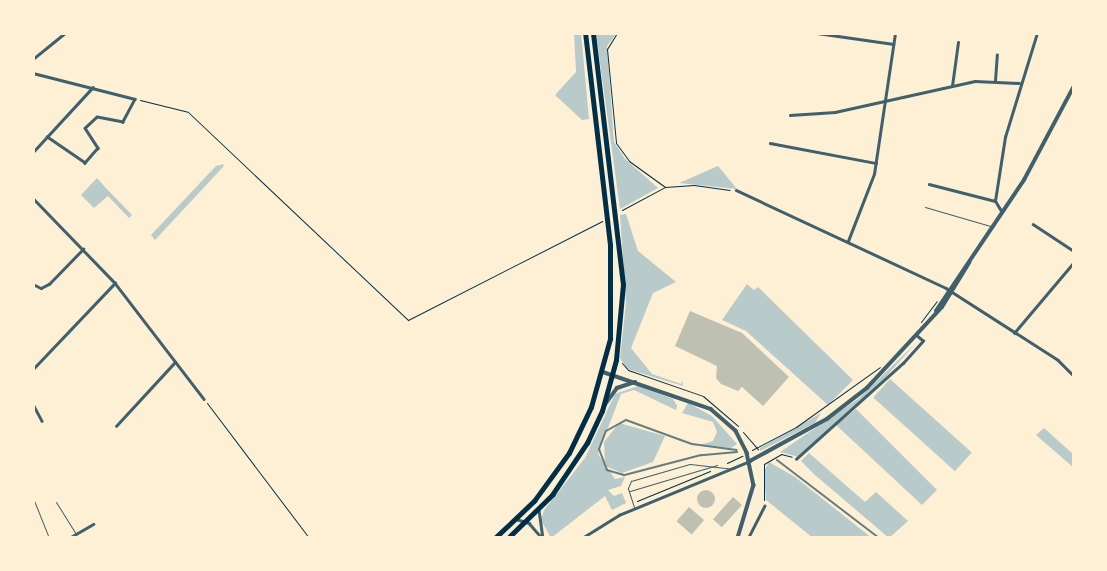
<!DOCTYPE html>
<style>
body{margin:0}
#map{position:relative;width:1107px;height:571px;overflow:hidden;background:#fdf0d5;font-family:"Golos Text",sans-serif}
div>[style]{position:absolute}
.green>*{inset:0;background:#b9caca;transform-origin:0 0}
.building>*{inset:0;background:#bec0b2;transform-origin:0 0}
.round{border-radius:50%}
.path>*{height:1px;margin:-0.5px;padding:0 0.5px;transform-origin:0.5px;border-radius:0.5px;background:#003049}
.service>*{height:1px;margin:-0.5px;padding:0 0.5px;transform-origin:0.5px;border-radius:0.5px;background:#3f606c}
.minor>*{height:2.5px;margin:-1.25px;padding:0 1.25px;transform-origin:1.25px;border-radius:1.25px;background:#3f606c}
.tertiary>*{height:3.5px;margin:-1.75px;padding:0 1.75px;transform-origin:1.75px;border-radius:1.75px;background:#3f606c}
.primary>*{height:4.5px;margin:-2.25px;padding:0 2.25px;transform-origin:2.25px;border-radius:2.25px;background:#003049}
.tram>*{height:2px;margin:-1px;padding:0 1px;transform-origin:1px;border-radius:1px;background:#657d81}
span{translate:-50% -50%;white-space:nowrap;text-align:center;line-height:1.15;-webkit-text-stroke:5px #fdf0d5;paint-order:stroke}
.frame{position:absolute;inset:0;border:35px solid #fdf0d5;pointer-events:none}
</style>
<div id="map">
<div class="green">
<i style="clip-path:polygon(574px 33px,581px 33px,589px 119px,582px 120px,555px 95px,576px 72px)"></i>
<i style="clip-path:polygon(596px 33px,617px 33px,607px 46px,614px 142px,625px 159px,658px 188px,620px 209px)"></i>
<i style="clip-path:polygon(224px 164px,223px 167px,155px 240px,151px 235px,216px 166px)"></i>
<i style="clip-path:polygon(718px 166px,737px 189px,679px 183px,686px 180px)"></i>
<i style="clip-path:polygon(97px 178px,105px 187px,132px 215px,129px 218px,108px 196px,94px 208px,81px 195px)"></i>
<i style="clip-path:polygon(626px 214px,638px 251px,676px 282px,653px 293px,631px 348px,652px 374px,681px 384px,682px 381px,683px 386px,627px 369px,620px 358px,626px 303px,620px 215px)"></i>
<i style="clip-path:polygon(747px 284px,754px 290px,758px 287px,853px 380px,828px 405px,746px 331px,722px 320px)"></i>
<i style="clip-path:polygon(916px 343px,885px 378px,799px 457px,780px 452px,858px 399px)"></i>
<i style="left:890px;top:379px;width:110px;height:25px;rotate:42deg"></i>
<i style="clip-path:polygon(638px 386px,673px 399px,677px 406px,676px 410px,634px 390px,621px 394px,598px 454px,615px 479px,625px 477px,621px 486px,608px 490px,614px 496px,622px 493px,626px 503px,612px 510px,605px 496px,551px 538px,541px 520px,544px 510px,585px 458px,615px 394px)"></i>
<i style="clip-path:polygon(688px 403px,712px 416px,737px 444px,731px 448px,700px 445px,713px 441px,717px 432px,713px 422px,682px 413px)"></i>
<i style="clip-path:polygon(856px 409px,937px 490px,922px 505px,836px 425px)"></i>
<i style="clip-path:polygon(821px 413px,815px 423px,760px 451px,760px 448px)"></i>
<i style="clip-path:polygon(619px 423px,665px 436px,653px 462px,622px 473px,605px 466px,604px 442px)"></i>
<i style="clip-path:polygon(1044px 428px,1074px 455px,1074px 468px,1036px 435px)"></i>
<i style="clip-path:polygon(809px 453px,865px 502px,876px 492px,908px 521px,889px 538px,815px 475px,801px 461px)"></i>
<i style="clip-path:polygon(769px 462px,795px 477px,872px 538px,813px 538px,766px 500px,764px 471px)"></i>
</div>
<div class="building">
<i style="clip-path:polygon(690px 311px,742px 333px,789px 377px,763px 406px,742px 387px,738px 391px,721px 384px,716px 378px,717px 366px,675px 346px)"></i>
<i class="round" style="left:697px;top:490px;width:18px;height:18px"></i>
<i style="left:733px;top:497px;width:12px;height:30px;rotate:42deg"></i>
<i style="left:689px;top:507px;width:20px;height:19px;rotate:41deg"></i>
</div>
<div class="path">
<i style="left:617px;top:33px;width:19px;rotate:122deg"></i>
<i style="left:607px;top:49px;width:94px;rotate:84.5deg"></i>
<i style="left:616px;top:143px;width:22px;rotate:54deg"></i>
<i style="left:629px;top:161px;width:44px;rotate:35.8deg"></i>
<i style="left:140px;top:100px;width:49px;rotate:14deg"></i>
<i style="left:188px;top:112px;width:303px;rotate:43.4deg"></i>
<i style="left:408px;top:320px;width:218px;rotate:-27deg"></i>
<i style="left:622px;top:210px;width:49px;rotate:-28.1deg"></i>
<i style="left:665px;top:187px;width:29px;rotate:-4deg"></i>
<i style="left:694px;top:185px;width:36px;rotate:8deg"></i>
<i style="left:921px;top:322px;width:26px;rotate:-53deg"></i>
<i style="left:622px;top:363px;width:9px;rotate:49deg"></i>
<i style="left:628px;top:370px;width:79px;rotate:19.1deg"></i>
<i style="left:703px;top:396px;width:46px;rotate:40.6deg"></i>
<i style="left:207px;top:403px;width:169px;rotate:52.9deg"></i>
<i style="left:743px;top:432px;width:23px;rotate:49deg"></i>
<i style="left:752px;top:450px;width:50px;rotate:-27.6deg"></i>
<i style="left:796px;top:427px;width:103px;rotate:-35.5deg"></i>
<i style="left:727px;top:463px;width:17px;rotate:-25deg"></i>
<i style="left:764px;top:500px;width:36px;rotate:-90deg"></i>
<i style="left:764px;top:464px;width:20px;rotate:-30deg"></i>
<i style="left:781px;top:454px;width:11px;rotate:15deg"></i>
<i style="left:637px;top:501px;width:79px;rotate:-22.3deg"></i>
</div>
<div class="service">
<i style="left:925px;top:207px;width:68px;rotate:16.3deg"></i>
<i style="left:630px;top:491px;width:91px;rotate:-16.6deg"></i>
<i style="left:33px;top:498px;width:43px;rotate:68.2deg"></i>
<i style="left:56px;top:502px;width:36px;rotate:58deg"></i>
<i style="left:634px;top:507px;width:20px;rotate:-108deg"></i>
<i style="left:628px;top:488px;width:8px;rotate:-67deg"></i>
<i style="left:631px;top:481px;width:61px;rotate:-16.1deg"></i>
<i style="left:690px;top:464px;width:44px;rotate:6.5deg"></i>
</div>
<div class="minor">
<i style="left:817px;top:33px;width:77px;rotate:8.2deg"></i>
<i style="left:33px;top:59px;width:41px;rotate:-39.1deg"></i>
<i style="left:33px;top:73px;width:105px;rotate:14.3deg"></i>
<i style="left:135px;top:99px;width:26px;rotate:118deg"></i>
<i style="left:123px;top:122px;width:26px;rotate:-169deg"></i>
<i style="left:97px;top:117px;width:16px;rotate:137deg"></i>
<i style="left:85px;top:128px;width:24px;rotate:57deg"></i>
<i style="left:98px;top:148px;width:20px;rotate:131deg"></i>
<i style="left:85px;top:163px;width:46px;rotate:-145.6deg"></i>
<i style="left:995px;top:81px;width:26px;rotate:-86deg"></i>
<i style="left:952px;top:86px;width:44px;rotate:-82.2deg"></i>
<i style="left:790px;top:115px;width:45px;rotate:-3.8deg"></i>
<i style="left:835px;top:112px;width:143px;rotate:-12.5deg"></i>
<i style="left:975px;top:81px;width:44px;rotate:2.6deg"></i>
<i style="left:770px;top:143px;width:108px;rotate:10.7deg"></i>
<i style="left:33px;top:152px;width:88px;rotate:-47.3deg"></i>
<i style="left:929px;top:184px;width:68px;rotate:14.4deg"></i>
<i style="left:736px;top:190px;width:232px;rotate:25deg"></i>
<i style="left:946px;top:288px;width:133px;rotate:32.7deg"></i>
<i style="left:1058px;top:360px;width:23px;rotate:45deg"></i>
<i style="left:33px;top:198px;width:118px;rotate:46deg"></i>
<i style="left:115px;top:283px;width:146px;rotate:52.5deg"></i>
<i style="left:1001px;top:211px;width:12px;rotate:-121deg"></i>
<i style="left:995px;top:201px;width:65px;rotate:-81.1deg"></i>
<i style="left:1005px;top:137px;width:109px;rotate:-72.9deg"></i>
<i style="left:1033px;top:224px;width:49px;rotate:33.4deg"></i>
<i style="left:848px;top:241px;width:72px;rotate:-68.8deg"></i>
<i style="left:874px;top:174px;width:143px;rotate:-81.5deg"></i>
<i style="left:33px;top:284px;width:9px;rotate:27deg"></i>
<i style="left:41px;top:288px;width:9px;rotate:-27deg"></i>
<i style="left:49px;top:284px;width:49px;rotate:-45.8deg"></i>
<i style="left:1014px;top:333px;width:93px;rotate:-49.8deg"></i>
<i style="left:33px;top:369px;width:119px;rotate:-46.4deg"></i>
<i style="left:33px;top:404px;width:19px;rotate:62deg"></i>
<i style="left:116px;top:426px;width:87px;rotate:-47.3deg"></i>
<i style="left:796px;top:459px;width:144px;rotate:-41.9deg"></i>
<i style="left:903px;top:363px;width:30px;rotate:-48deg"></i>
<i style="left:923px;top:341px;width:8px;rotate:-140deg"></i>
<i style="left:539px;top:510px;width:28px;rotate:82deg"></i>
<i style="left:516px;top:519px;width:14px;rotate:17deg"></i>
<i style="left:529px;top:523px;width:20px;rotate:49deg"></i>
<i style="left:69px;top:538px;width:28px;rotate:-30deg"></i>
<i style="left:515px;top:538px;width:23px"></i>
<i style="left:582px;top:538px;width:44px;rotate:-31.9deg"></i>
<i style="left:619px;top:515px;width:142px;rotate:-22.4deg"></i>
<i style="left:748px;top:538px;width:36px;rotate:-63deg"></i>
</div>
<div class="tertiary">
<i style="left:936px;top:311px;width:158px;rotate:-56.1deg"></i>
<i style="left:1024px;top:180px;width:106px;rotate:-62deg"></i>
<i style="left:603px;top:372px;width:114px;rotate:18.9deg"></i>
<i style="left:711px;top:409px;width:33px;rotate:41deg"></i>
<i style="left:736px;top:431px;width:25px;rotate:63deg"></i>
<i style="left:747px;top:453px;width:33px;rotate:78deg"></i>
<i style="left:754px;top:485px;width:55px;rotate:106.8deg"></i>
<i style="left:604px;top:406px;width:22px;rotate:-54deg"></i>
<i style="left:617px;top:388px;width:19px;rotate:-18deg"></i>
<i style="left:750px;top:461px;width:88px;rotate:-28.6deg"></i>
<i style="left:827px;top:419px;width:51px;rotate:-37.8deg"></i>
<i style="left:867px;top:388px;width:110px;rotate:-47.2deg"></i>
<i style="left:942px;top:307px;width:52px;rotate:-58.5deg"></i>
</div>
<div class="primary">
<i style="left:495px;top:538px;width:54px;rotate:-43.5deg"></i>
<i style="left:534px;top:501px;width:59px;rotate:-53.9deg"></i>
<i style="left:569px;top:453px;width:51px;rotate:-64.4deg"></i>
<i style="left:591px;top:407px;width:71px;rotate:-74.4deg"></i>
<i style="left:610px;top:339px;width:94px;rotate:-90deg"></i>
<i style="left:610px;top:245px;width:213px;rotate:-96.7deg"></i>
<i style="left:508px;top:538px;width:62px;rotate:-44.3deg"></i>
<i style="left:552px;top:495px;width:63px;rotate:-56.1deg"></i>
<i style="left:587px;top:443px;width:35px;rotate:-65deg"></i>
<i style="left:602px;top:411px;width:53px;rotate:-74.6deg"></i>
<i style="left:616px;top:360px;width:75px;rotate:-84.7deg"></i>
<i style="left:623px;top:285px;width:254px;rotate:-96.8deg"></i>
</div>
<div class="tram">
<i style="left:737px;top:452px;width:36px;rotate:175deg"></i>
<i style="left:701px;top:455px;width:80px;rotate:165.4deg"></i>
<i style="left:624px;top:475px;width:18px;rotate:-164deg"></i>
<i style="left:607px;top:470px;width:22px;rotate:-111deg"></i>
<i style="left:599px;top:449px;width:19px;rotate:-69deg"></i>
<i style="left:606px;top:431px;width:23px;rotate:-29deg"></i>
<i style="left:626px;top:420px;width:70px;rotate:20deg"></i>
<i style="left:692px;top:444px;width:45px;rotate:7.6deg"></i>
<i style="left:777px;top:460px;width:128px;rotate:37.4deg"></i>
</div>
<div class="frame"></div>
</div>
